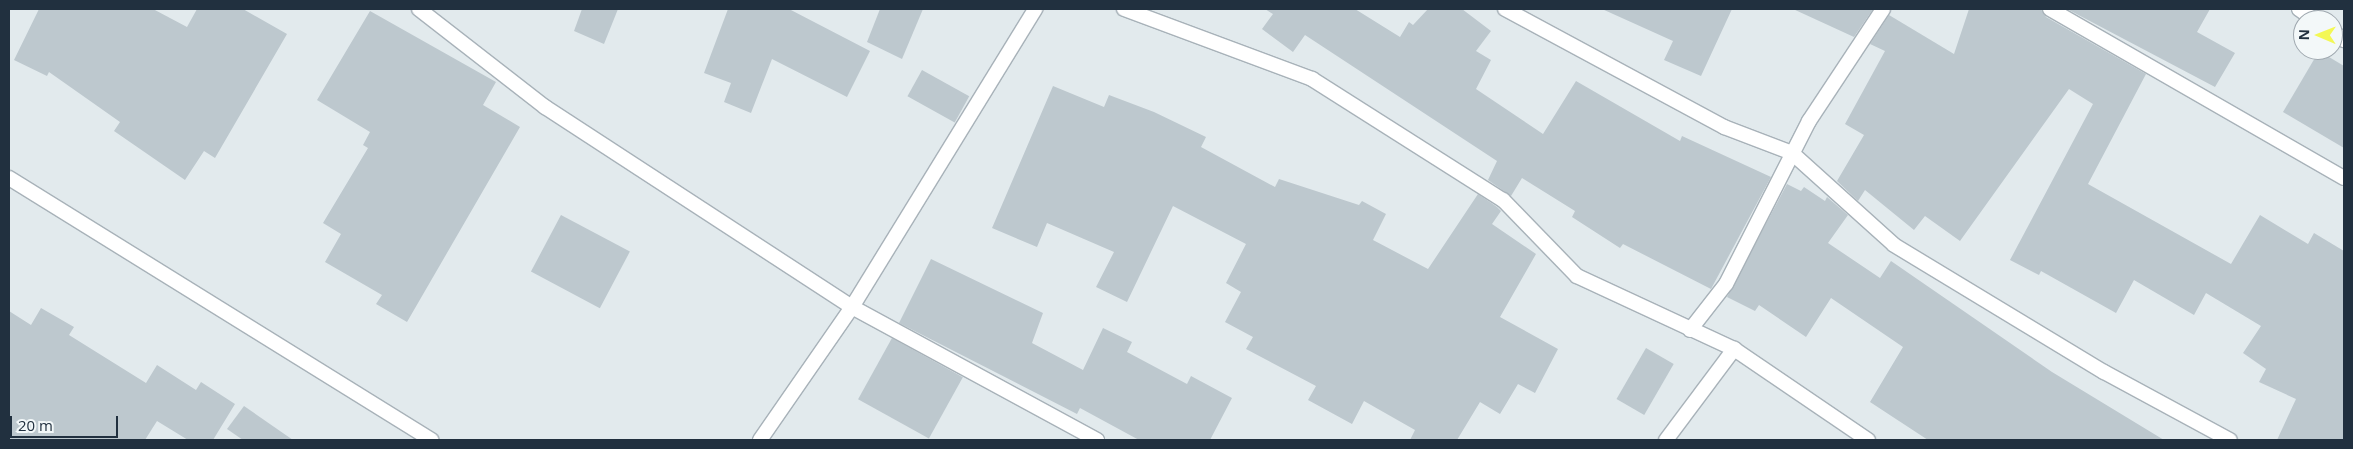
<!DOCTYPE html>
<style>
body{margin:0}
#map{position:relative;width:2353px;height:449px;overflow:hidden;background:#e2eaed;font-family:"Open Sans",sans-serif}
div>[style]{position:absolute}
.building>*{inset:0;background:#bdc8ce;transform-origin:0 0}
.roads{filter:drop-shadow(1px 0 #a8b2b9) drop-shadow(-1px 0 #a8b2b9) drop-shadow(0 1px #a8b2b9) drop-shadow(0 -1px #a8b2b9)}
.minor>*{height:14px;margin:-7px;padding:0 7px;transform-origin:7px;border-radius:7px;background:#fff}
.tertiary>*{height:14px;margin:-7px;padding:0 7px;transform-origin:7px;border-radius:7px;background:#fff}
span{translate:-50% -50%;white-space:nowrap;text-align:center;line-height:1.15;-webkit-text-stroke:4.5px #f3f8f9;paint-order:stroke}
.frame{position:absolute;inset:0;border:10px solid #21303f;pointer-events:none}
.north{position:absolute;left:2293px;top:10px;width:50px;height:50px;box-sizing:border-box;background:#f3f8f9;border:1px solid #9fa8af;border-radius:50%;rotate:271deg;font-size:14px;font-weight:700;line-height:20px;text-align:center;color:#21303f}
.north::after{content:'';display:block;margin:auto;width:18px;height:22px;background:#f3f855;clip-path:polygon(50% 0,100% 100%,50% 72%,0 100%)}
.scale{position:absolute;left:10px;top:416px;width:108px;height:22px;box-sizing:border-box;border:2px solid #21303f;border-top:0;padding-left:6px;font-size:15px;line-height:18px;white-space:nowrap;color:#21303f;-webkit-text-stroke:4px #f3f8f9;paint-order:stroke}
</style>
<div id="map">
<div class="building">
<i style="clip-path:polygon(39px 9px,153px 9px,187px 27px,197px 9px,243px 9px,287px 34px,215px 158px,204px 151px,185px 180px,114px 131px,120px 122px,49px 72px,47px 76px,14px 60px)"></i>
<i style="clip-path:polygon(582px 9px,618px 9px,604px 44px,574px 31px)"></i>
<i style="clip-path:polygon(728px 9px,789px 9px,870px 51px,847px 97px,772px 59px,751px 113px,724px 102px,731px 83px,704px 73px)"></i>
<i style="clip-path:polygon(880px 9px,923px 9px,902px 59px,867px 42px)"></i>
<i style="clip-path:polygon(1265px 9px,1355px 9px,1400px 37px,1409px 22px,1413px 25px,1428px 9px,1462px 9px,1491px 31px,1476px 51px,1491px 60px,1476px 89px,1543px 134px,1576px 81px,1680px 141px,1682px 136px,1771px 177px,1711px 289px,1623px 244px,1620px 248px,1572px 217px,1575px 211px,1522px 178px,1511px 196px,1488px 180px,1497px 161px,1305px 35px,1293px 52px,1262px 29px,1273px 14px)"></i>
<i style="clip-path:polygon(1602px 9px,1732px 9px,1701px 76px,1664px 60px,1673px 41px)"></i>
<i style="clip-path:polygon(1793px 9px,1873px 9px,1854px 37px)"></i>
<i style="clip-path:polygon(1969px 9px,2041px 9px,2046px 17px,2146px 74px,2088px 184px,2231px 264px,2260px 215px,2308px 244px,2314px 233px,2344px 251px,2344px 440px,2277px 440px,2296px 399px,2259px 382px,2266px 369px,2243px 353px,2261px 326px,2206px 293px,2194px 315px,2134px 280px,2116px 313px,2041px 271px,2039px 275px,2010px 260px,2093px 104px,2069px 89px,1960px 241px,1925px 216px,1914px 230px,1865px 190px,1858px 201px,1837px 181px,1864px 135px,1845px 124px,1885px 51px,1870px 44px,1889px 15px,1954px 54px)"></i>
<i style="clip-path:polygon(2067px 9px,2210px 9px,2197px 32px,2235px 53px,2215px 87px)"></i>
<i style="clip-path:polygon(370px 11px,496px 82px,483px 105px,520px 127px,407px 322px,376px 304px,382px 295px,325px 262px,341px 234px,323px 223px,368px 148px,363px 145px,370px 132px,317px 100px)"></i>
<i style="clip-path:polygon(2319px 51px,2344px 66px,2344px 148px,2283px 112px)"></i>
<i style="left:922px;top:70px;width:54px;height:30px;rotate:29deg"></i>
<i style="clip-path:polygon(1053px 86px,1104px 107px,1109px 95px,1154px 112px,1206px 137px,1201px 147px,1275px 187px,1279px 179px,1359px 205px,1362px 201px,1386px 214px,1373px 240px,1428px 269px,1478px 194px,1497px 207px,1501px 211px,1492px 224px,1536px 254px,1500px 317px,1558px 349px,1535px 393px,1518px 384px,1500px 414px,1480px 402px,1457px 440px,1410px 440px,1415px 430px,1364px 401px,1352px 424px,1308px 400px,1316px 386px,1246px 349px,1253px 337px,1225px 322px,1241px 292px,1226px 283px,1246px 244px,1173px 206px,1127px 302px,1096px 287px,1114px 252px,1047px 223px,1037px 247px,992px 228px)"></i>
<i style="clip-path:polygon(1787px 184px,1801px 191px,1804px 187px,1825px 201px,1827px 197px,1848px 215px,1828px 243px,1880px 278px,1891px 261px,2052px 372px,2164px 440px,1928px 440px,1870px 402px,1903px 347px,1831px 298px,1806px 337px,1759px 305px,1755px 311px,1727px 297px)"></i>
<i style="left:561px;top:215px;width:78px;height:64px;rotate:28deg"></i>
<i style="clip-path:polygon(931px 259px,1043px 313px,1032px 343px,1083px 370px,1103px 328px,1132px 342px,1127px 352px,1187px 384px,1191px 376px,1232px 398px,1210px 440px,1139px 440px,1080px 408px,1077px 414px,899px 323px)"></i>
<i style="clip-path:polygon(41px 308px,74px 327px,69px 335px,146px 383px,157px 365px,196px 390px,201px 382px,235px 404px,213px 440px,188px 440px,157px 421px,145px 440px,9px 440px,9px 311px,31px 325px)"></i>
<i style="left:892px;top:338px;width:81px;height:70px;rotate:29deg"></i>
<i style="left:1646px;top:348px;width:32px;height:59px;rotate:30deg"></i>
<i style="clip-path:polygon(244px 406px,293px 440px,243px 440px,227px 429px)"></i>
</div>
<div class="roads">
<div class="minor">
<i style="left:419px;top:9px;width:160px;rotate:37.9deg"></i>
<i style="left:545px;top:107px;width:366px;rotate:33.1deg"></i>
<i style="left:852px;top:307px;width:279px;rotate:28.5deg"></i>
<i style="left:1124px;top:9px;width:201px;rotate:20.4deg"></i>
<i style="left:1312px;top:79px;width:226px;rotate:32.4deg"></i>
<i style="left:1503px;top:200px;width:106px;rotate:45.8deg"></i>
<i style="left:1577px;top:276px;width:173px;rotate:24.9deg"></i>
<i style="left:1734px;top:349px;width:162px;rotate:34.2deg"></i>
<i style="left:1505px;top:9px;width:249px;rotate:28.3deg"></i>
<i style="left:1724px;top:127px;width:73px;rotate:20.9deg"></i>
<i style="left:1792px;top:153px;width:137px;rotate:42deg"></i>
<i style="left:1894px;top:245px;width:245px;rotate:31.2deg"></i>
<i style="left:2104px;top:372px;width:143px;rotate:28.4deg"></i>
<i style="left:2050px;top:9px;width:339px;rotate:29.9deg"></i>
<i style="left:2299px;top:9px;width:19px;rotate:35deg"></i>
<i style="left:2333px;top:32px;width:14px;rotate:36deg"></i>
<i style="left:1690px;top:330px;width:58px;rotate:-52deg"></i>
<i style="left:1726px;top:284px;width:183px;rotate:-63deg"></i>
<i style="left:1809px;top:121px;width:134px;rotate:-56.5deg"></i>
<i style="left:760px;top:440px;width:162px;rotate:-55.3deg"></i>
<i style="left:852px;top:307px;width:350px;rotate:-58.4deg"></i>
<i style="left:1666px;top:440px;width:114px;rotate:-53.2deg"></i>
</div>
<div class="tertiary">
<i style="left:9px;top:178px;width:497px;rotate:31.8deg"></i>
</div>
</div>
<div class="frame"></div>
<div class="north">N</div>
<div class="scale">20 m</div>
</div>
